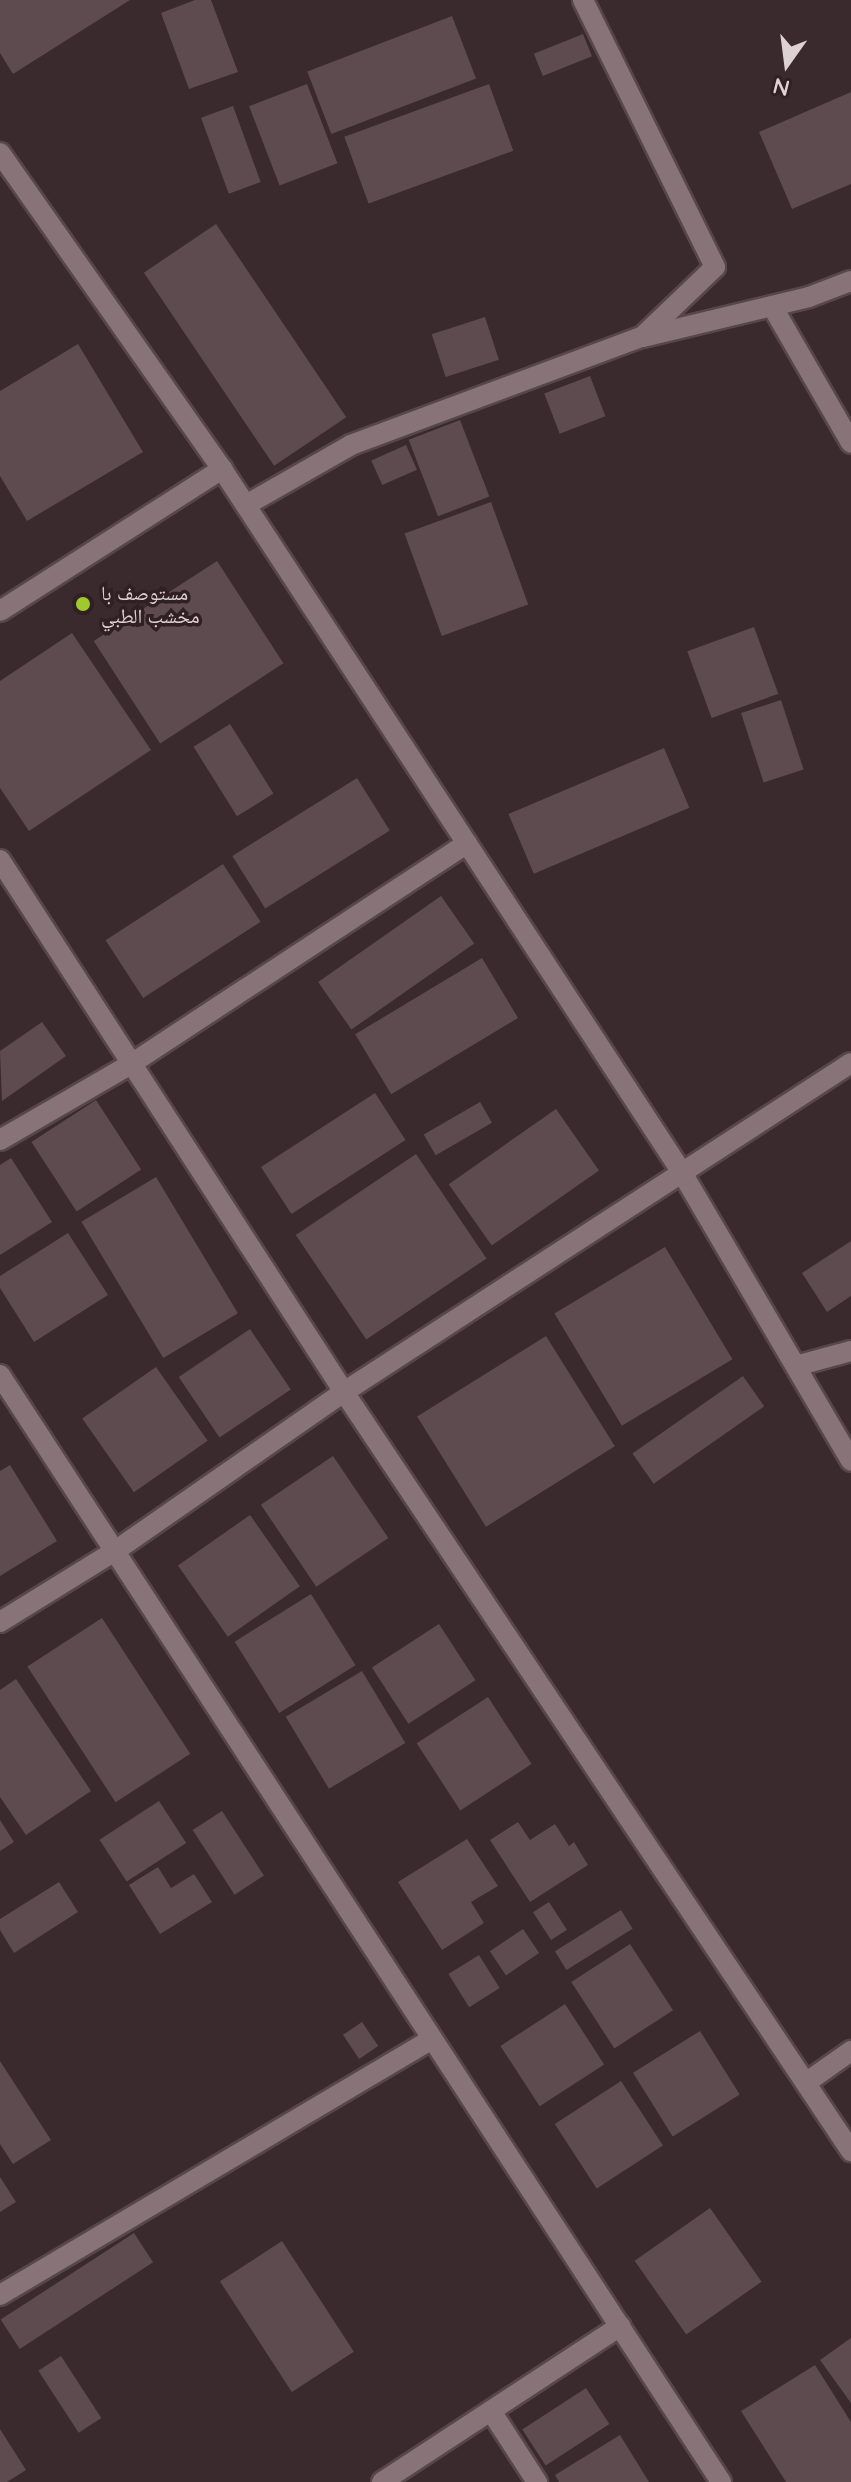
<!DOCTYPE html>
<meta charset="utf-8">
<style>
body{margin:0}
#map{position:relative;width:851px;height:2482px;overflow:hidden;background:#3a292d;font-family:Quicksand,"Noto Naskh Arabic",sans-serif}
div>[style]{position:absolute}
.building>*{inset:0;background:#5e4b4f;transform-origin:0 0}
.roads{filter:drop-shadow(2px 0 #56474b) drop-shadow(-2px 0 #56474b) drop-shadow(0 2px #56474b) drop-shadow(0 -2px #56474b)}
.minor>*{height:20px;margin:-10px;padding:0 10px;transform-origin:10px;border-radius:10px;background:#887378}
.dots>*{width:22px;height:22px;translate:-50% -50%;box-sizing:border-box;border:4px solid #301f23;border-radius:50%}
span{translate:-50% -50%;white-space:nowrap;text-align:center;line-height:1.15;-webkit-text-stroke:7px #301f23;paint-order:stroke}
.poi-label{font-size:20px;color:#ddd1d4}
.left{translate:0 -50%;text-align:left}
.north{position:absolute;left:747px;top:24px;width:80px;height:80px;-webkit-text-stroke:6px #301f23;paint-order:stroke;rotate:194deg;font-size:22px;font-weight:700;line-height:32px;text-align:center;color:#ddd1d4}
.north::after{content:'';display:block;margin:auto;width:28px;height:36px;background:#ddd1d4;clip-path:polygon(50% 0,100% 100%,50% 72%,0 100%)}
</style>
<div id="map">
<div class="building">
<i style="clip-path:polygon(0 0,130px 0,13px 74px,0 53px)"></i>
<i style="clip-path:polygon(195px 0,211px 0,238px 72px,189px 89px,161px 13px)"></i>
<i style="left:452px;top:16px;width:67px;height:155px;rotate:69deg"></i>
<i style="left:583px;top:34px;width:24px;height:53px;rotate:68deg"></i>
<i style="left:307px;top:84px;width:85px;height:62px;rotate:69deg"></i>
<i style="left:489px;top:84px;width:71px;height:154px;rotate:70deg"></i>
<i style="clip-path:polygon(851px 92px,851px 184px,792px 209px,759px 132px)"></i>
<i style="left:233px;top:106px;width:81px;height:34px;rotate:70deg"></i>
<i style="left:216px;top:224px;width:233px;height:87px;rotate:56deg"></i>
<i style="left:485px;top:317px;width:45px;height:56px;rotate:72deg"></i>
<i style="clip-path:polygon(78px 344px,143px 452px,27px 521px,0 476px,0 391px)"></i>
<i style="left:590px;top:376px;width:43px;height:49px;rotate:69deg"></i>
<i style="left:460px;top:420px;width:82px;height:55px;rotate:69deg"></i>
<i style="left:406px;top:445px;width:27px;height:38px;rotate:66deg"></i>
<i style="left:491px;top:502px;width:109px;height:92px;rotate:70deg"></i>
<i style="left:217px;top:561px;width:122px;height:147px;rotate:57deg"></i>
<i style="left:754px;top:627px;width:71px;height:71px;rotate:70deg"></i>
<i style="clip-path:polygon(72px 633px,151px 750px,29px 831px,0 788px,0 681px)"></i>
<i style="left:781px;top:700px;width:73px;height:42px;rotate:72deg"></i>
<i style="left:230px;top:724px;width:82px;height:43px;rotate:58deg"></i>
<i style="left:664px;top:748px;width:65px;height:169px;rotate:67deg"></i>
<i style="left:357px;top:778px;width:62px;height:147px;rotate:58deg"></i>
<i style="left:223px;top:864px;width:69px;height:140px;rotate:57deg"></i>
<i style="left:441px;top:896px;width:58px;height:150px;rotate:55deg"></i>
<i style="left:482px;top:958px;width:70px;height:148px;rotate:59deg"></i>
<i style="clip-path:polygon(42px 1022px,66px 1056px,2px 1101px,0 1051px)"></i>
<i style="left:375px;top:1093px;width:56px;height:136px;rotate:57deg"></i>
<i style="left:96px;top:1100px;width:83px;height:77px;rotate:57deg"></i>
<i style="left:480px;top:1102px;width:24px;height:65px;rotate:60deg"></i>
<i style="left:556px;top:1109px;width:75px;height:131px;rotate:55deg"></i>
<i style="left:416px;top:1154px;width:126px;height:145px;rotate:56deg"></i>
<i style="clip-path:polygon(11px 1158px,52px 1222px,0 1255px,0 1165px)"></i>
<i style="left:156px;top:1177px;width:159px;height:87px;rotate:59deg"></i>
<i style="clip-path:polygon(68px 1233px,108px 1295px,34px 1342px,0 1288px,0 1276px)"></i>
<i style="clip-path:polygon(851px 1241px,851px 1296px,827px 1312px,802px 1273px)"></i>
<i style="left:665px;top:1247px;width:131px;height:129px;rotate:59deg"></i>
<i style="left:250px;top:1329px;width:73px;height:86px;rotate:56deg"></i>
<i style="left:546px;top:1336px;width:130px;height:152px;rotate:58deg"></i>
<i style="left:156px;top:1367px;width:90px;height:90px;rotate:55deg"></i>
<i style="left:743px;top:1376px;width:37px;height:135px;rotate:55deg"></i>
<i style="left:333px;top:1456px;width:99px;height:87px;rotate:56deg"></i>
<i style="clip-path:polygon(10px 1465px,57px 1541px,0 1576px,0 1471px)"></i>
<i style="left:250px;top:1515px;width:87px;height:88px;rotate:55deg"></i>
<i style="left:311px;top:1594px;width:84px;height:90px;rotate:58deg"></i>
<i style="left:102px;top:1618px;width:162px;height:89px;rotate:57deg"></i>
<i style="left:439px;top:1624px;width:67px;height:80px;rotate:57deg"></i>
<i style="left:362px;top:1671px;width:84px;height:89px;rotate:59deg"></i>
<i style="clip-path:polygon(16px 1679px,91px 1791px,26px 1835px,0 1797px,0 1690px)"></i>
<i style="left:488px;top:1697px;width:80px;height:85px;rotate:57deg"></i>
<i style="left:159px;top:1801px;width:50px;height:71px;rotate:57deg"></i>
<i style="left:222px;top:1811px;width:77px;height:35px;rotate:57deg"></i>
<i style="clip-path:polygon(0 1820px,14px 1842px,0 1851px)"></i>
<i style="clip-path:polygon(518px 1822px,530px 1840px,555px 1824px,569px 1846px,574px 1842px,588px 1865px,530px 1902px,490px 1840px)"></i>
<i style="clip-path:polygon(467px 1839px,498px 1886px,471px 1902px,484px 1923px,442px 1950px,398px 1882px)"></i>
<i style="clip-path:polygon(158px 1867px,171px 1888px,194px 1874px,212px 1902px,160px 1934px,129px 1885px)"></i>
<i style="clip-path:polygon(59px 1882px,78px 1912px,14px 1953px,0 1930px,0 1919px)"></i>
<i style="left:549px;top:1902px;width:33px;height:19px;rotate:57deg"></i>
<i style="left:621px;top:1910px;width:22px;height:78px;rotate:58deg"></i>
<i style="left:523px;top:1929px;width:29px;height:40px;rotate:56deg"></i>
<i style="left:630px;top:1944px;width:79px;height:70px;rotate:57deg"></i>
<i style="left:479px;top:1955px;width:39px;height:36px;rotate:58deg"></i>
<i style="left:565px;top:2004px;width:72px;height:77px;rotate:57deg"></i>
<i style="left:362px;top:2022px;width:29px;height:23px;rotate:56deg"></i>
<i style="left:700px;top:2031px;width:75px;height:79px;rotate:58deg"></i>
<i style="clip-path:polygon(0 2061px,51px 2140px,13px 2164px,0 2144px)"></i>
<i style="left:621px;top:2081px;width:77px;height:79px;rotate:57deg"></i>
<i style="clip-path:polygon(0 2177px,16px 2202px,0 2212px)"></i>
<i style="left:710px;top:2208px;width:90px;height:92px;rotate:55deg"></i>
<i style="left:134px;top:2233px;width:35px;height:159px;rotate:57deg"></i>
<i style="left:282px;top:2241px;width:132px;height:74px;rotate:57deg"></i>
<i style="clip-path:polygon(851px 2338px,851px 2403px,820px 2360px)"></i>
<i style="left:61px;top:2356px;width:74px;height:27px;rotate:57deg"></i>
<i style="clip-path:polygon(815px 2365px,851px 2422px,851px 2482px,786px 2482px,741px 2411px)"></i>
<i style="left:586px;top:2388px;width:43px;height:76px;rotate:57deg"></i>
<i style="clip-path:polygon(0 2429px,26px 2470px,7px 2482px,0 2482px)"></i>
<i style="clip-path:polygon(620px 2435px,649px 2482px,559px 2482px,555px 2475px)"></i>
</div>
<div class="roads">
<div class="minor">
<i style="left:0;top:153px;width:386px;rotate:54.9deg"></i>
<i style="left:222px;top:469px;width:839px;rotate:56.82deg"></i>
<i style="left:681px;top:1171px;width:336px;rotate:59.6deg"></i>
<i style="left:772px;top:306px;width:158px;rotate:60deg"></i>
<i style="left:643px;top:337px;width:171px;rotate:-13.5deg"></i>
<i style="left:809px;top:297px;width:45px;rotate:-20.9deg"></i>
<i style="left:246px;top:505px;width:121px;rotate:-29.7deg"></i>
<i style="left:351px;top:445px;width:310px;rotate:-20.4deg"></i>
<i style="left:642px;top:337px;width:101px;rotate:-43.8deg"></i>
<i style="left:715px;top:267px;width:298px;rotate:-116.3deg"></i>
<i style="left:0;top:611px;width:264px;rotate:-32.6deg"></i>
<i style="left:0;top:860px;width:634px;rotate:57.11deg"></i>
<i style="left:344px;top:1392px;width:913px;rotate:56.26deg"></i>
<i style="left:0;top:1140px;width:151px;rotate:-30.1deg"></i>
<i style="left:131px;top:1064px;width:402px;rotate:-33.3deg"></i>
<i style="left:796px;top:1366px;width:57px;rotate:-15.3deg"></i>
<i style="left:0;top:1375px;width:1321px;rotate:56.92deg"></i>
<i style="left:0;top:1622px;width:135px;rotate:-31.7deg"></i>
<i style="left:115px;top:1551px;width:279px;rotate:-34.8deg"></i>
<i style="left:344px;top:1392px;width:604px;rotate:-32.98deg"></i>
<i style="left:807px;top:2082px;width:54px;rotate:-35.2deg"></i>
<i style="left:0;top:2295px;width:502px;rotate:-30.65deg"></i>
<i style="left:491px;top:2411px;width:85px;rotate:57.1deg"></i>
<i style="left:382px;top:2482px;width:285px;rotate:-33.2deg"></i>
</div>
</div>
<div class="dots">
<i style="left:83px;top:604px;background:#9fca2d"></i>
</div>
<div class="poi-label">
<span class="left" style="left:101px;top:604px">مستوصف با<br>مخشب الطبي</span>
</div>
<div class="north">N</div>
</div>
